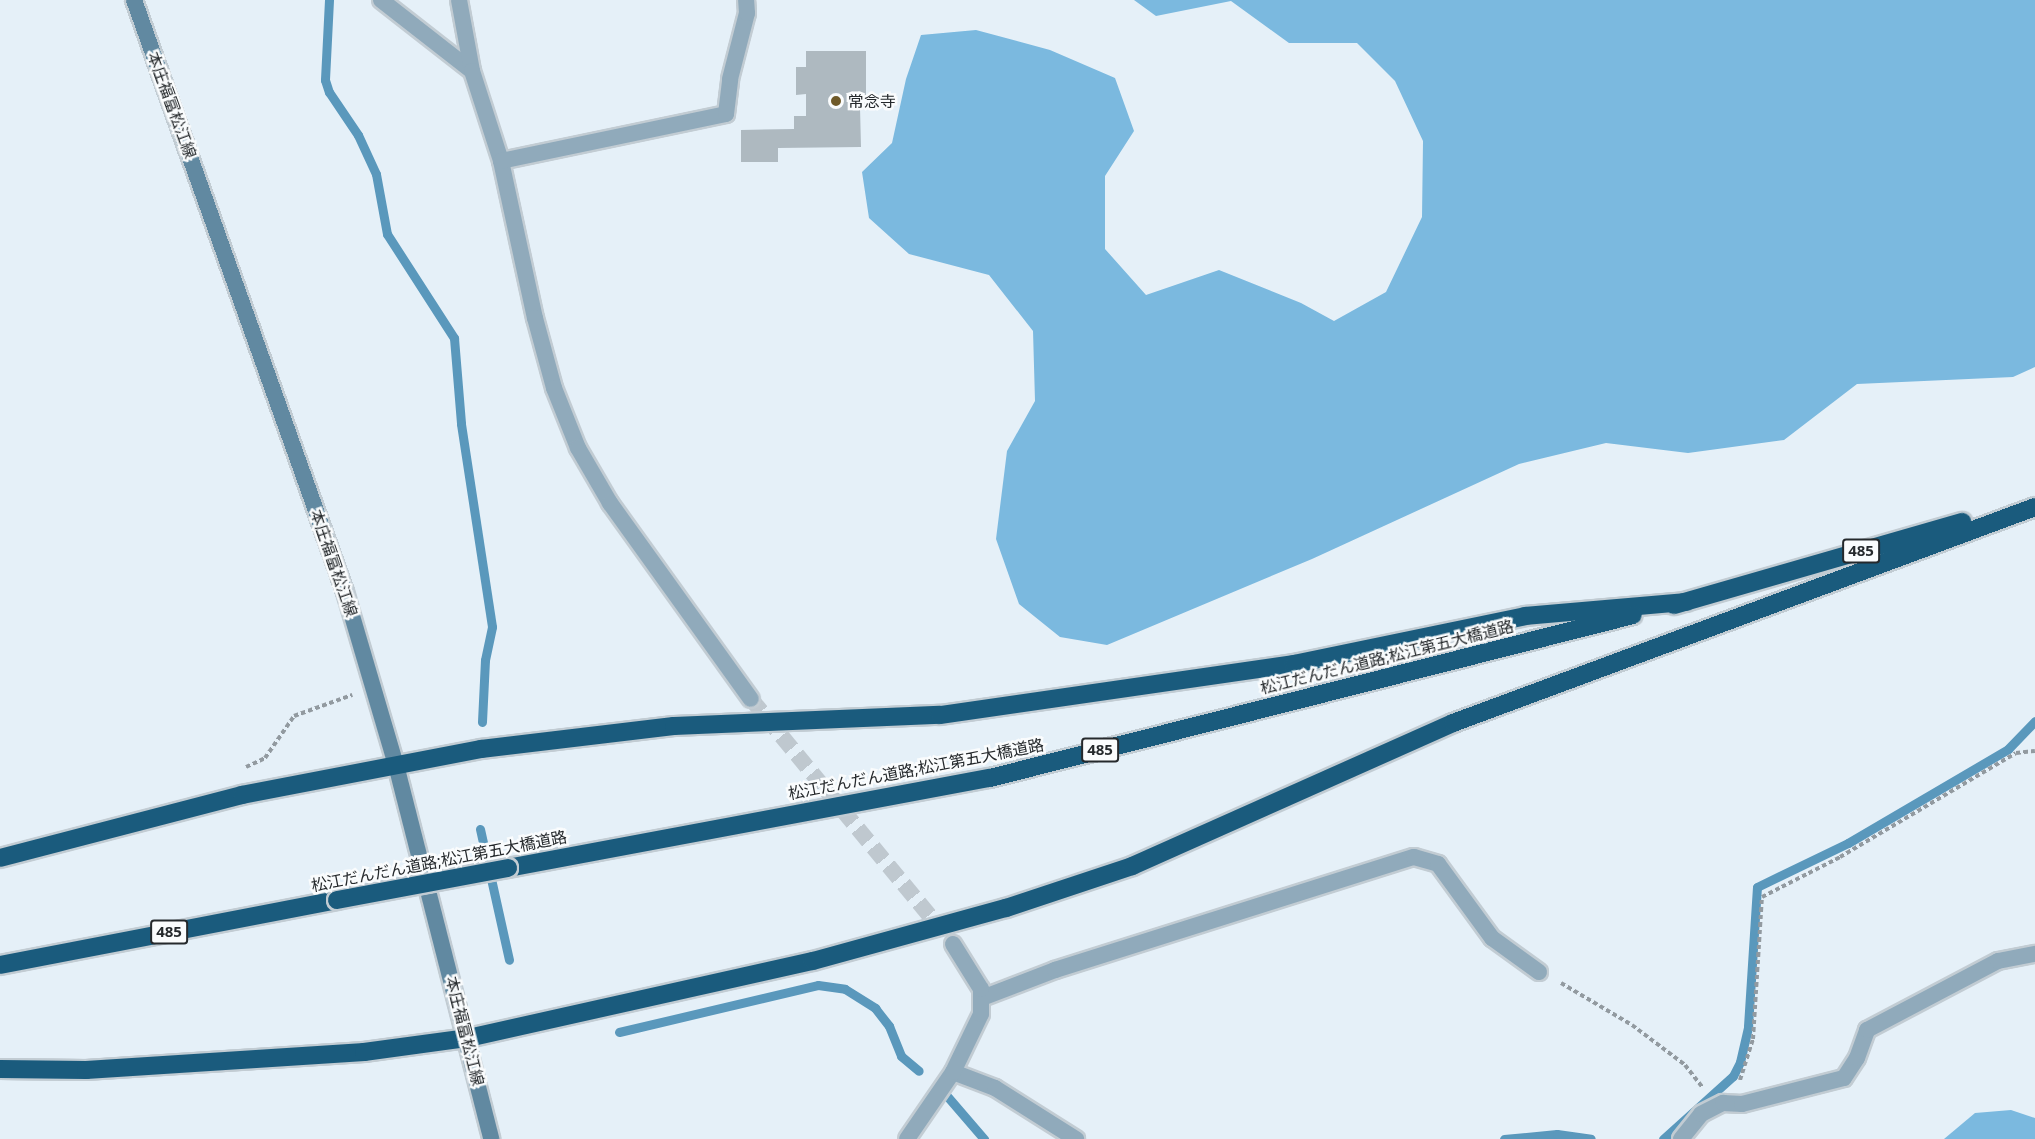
<!DOCTYPE html>
<meta charset="utf-8">
<style>
body{margin:0}
#map{position:relative;width:2035px;height:1139px;overflow:hidden;background:#e5f0f8;font-family:"Open Sans","Noto Sans JP",sans-serif}
div>[style]{position:absolute}
.forest>*{inset:0;background:#7bb9df}
.stream>*{height:9px;margin:-4.5px;padding:0 4.5px;transform-origin:4.5px;border-radius:4.5px;background:#5a98bc}
.building>*{inset:0;background:#aeb9c0}
.minor-tunnel>*{height:16px;margin-top:-8px;transform-origin:0;background:repeating-linear-gradient(90deg,#bfc8cf 0 16px,transparent 0 24px)}
.path>*{height:4px;margin-top:-2px;transform-origin:0;background:repeating-linear-gradient(90deg,#929aa0 0 4.5px,transparent 0 7.5px)}
.roads{filter:drop-shadow(2px 0 #c2ccd3) drop-shadow(-2px 0 #c2ccd3) drop-shadow(0 2px #c2ccd3) drop-shadow(0 -2px #c2ccd3)}
.minor>*{height:16px;margin:-8px;padding:0 8px;transform-origin:8px;border-radius:8px;background:#90aabb}
.secondary>*{height:16px;margin:-8px;padding:0 8px;transform-origin:8px;border-radius:8px;background:#6189a1}
.motorway>*{height:18px;margin:-9px;padding:0 9px;transform-origin:9px;border-radius:9px;background:#1a5b7d}
.bridges{filter:drop-shadow(2px 0 #c2ccd3) drop-shadow(-2px 0 #c2ccd3) drop-shadow(0 2px #c2ccd3) drop-shadow(0 -2px #c2ccd3)}
.motorway-bridge>*{height:18px;margin:-9px;padding:0 9px;transform-origin:9px;border-radius:9px;background:#1a5b7d}
.dots>*{width:16px;height:16px;translate:-50% -50%;box-sizing:border-box;border:3px solid #fafcfd;border-radius:50%}
span{translate:-50% -50%;white-space:nowrap;text-align:center;line-height:1.15;-webkit-text-stroke:5px #fafcfd;paint-order:stroke}
.shield-label span{padding:2px 4px;background:#fafcfd;border:2px solid;border-radius:4px;-webkit-text-stroke-width:0}
.shield-label{font-size:15px;color:#25292c;font-weight:700}
.poi-label{font-size:16px;color:#25292c}
.left{translate:0 -50%;text-align:left}
.street-label{font-size:16px;color:#25292c}
</style>
<div id="map">
<div class="forest">
<i style="clip-path:polygon(1134px 0,2035px 0,2035px 367px,2013px 377px,1857px 384px,1784px 440px,1688px 453px,1606px 443px,1519px 464px,1312px 559px,1107px 645px,1060px 637px,1019px 604px,996px 539px,1007px 451px,1035px 401px,1033px 331px,989px 275px,909px 254px,869px 218px,862px 172px,892px 143px,906px 79px,921px 35px,976px 30px,1050px 50px,1115px 78px,1134px 131px,1105px 176px,1105px 249px,1146px 295px,1219px 270px,1301px 303px,1334px 321px,1386px 292px,1422px 217px,1423px 141px,1395px 81px,1357px 43px,1289px 43px,1231px 1px,1156px 16px)"></i>
<i style="clip-path:polygon(2011px 1110px,2035px 1118px,2035px 1139px,1944px 1139px,1975px 1113px)"></i>
</div>
<div class="stream">
<i style="left:329px;top:0;width:80px;rotate:92.9deg"></i>
<i style="left:325px;top:80px;width:13px;rotate:72deg"></i>
<i style="left:329px;top:92px;width:52px;rotate:56deg"></i>
<i style="left:358px;top:135px;width:43px;rotate:65.2deg"></i>
<i style="left:376px;top:174px;width:61px;rotate:79.6deg"></i>
<i style="left:387px;top:234px;width:124px;rotate:57.2deg"></i>
<i style="left:454px;top:338px;width:86px;rotate:85.3deg"></i>
<i style="left:461px;top:424px;width:205px;rotate:81.3deg"></i>
<i style="left:492px;top:627px;width:34px;rotate:102deg"></i>
<i style="left:485px;top:660px;width:62px;rotate:92.8deg"></i>
<i style="left:480px;top:829px;width:134px;rotate:77.5deg"></i>
<i style="left:619px;top:1032px;width:204px;rotate:-13.3deg"></i>
<i style="left:818px;top:985px;width:27px;rotate:8deg"></i>
<i style="left:845px;top:989px;width:36px;rotate:32deg"></i>
<i style="left:875px;top:1008px;width:23px;rotate:52deg"></i>
<i style="left:889px;top:1026px;width:32px;rotate:68deg"></i>
<i style="left:901px;top:1056px;width:23px;rotate:40deg"></i>
<i style="left:947px;top:1096px;width:57px;rotate:49.3deg"></i>
<i style="left:1504px;top:1139px;width:53px;rotate:-5.4deg"></i>
<i style="left:1557px;top:1134px;width:34px;rotate:8deg"></i>
<i style="left:1663px;top:1139px;width:94px;rotate:-42deg"></i>
<i style="left:1733px;top:1076px;width:16px;rotate:-63deg"></i>
<i style="left:1740px;top:1062px;width:37px;rotate:-77deg"></i>
<i style="left:1748px;top:1026px;width:139px;rotate:-86.3deg"></i>
<i style="left:1757px;top:887px;width:101px;rotate:-25.8deg"></i>
<i style="left:1848px;top:843px;width:186px;rotate:-30.4deg"></i>
<i style="left:2008px;top:749px;width:39px;rotate:-46deg"></i>
</div>
<div class="building">
<i style="clip-path:polygon(806px 51px,866px 51px,866px 107px,860px 107px,861px 147px,778px 148px,778px 162px,741px 162px,741px 130px,794px 129px,794px 116px,806px 116px,806px 94px,796px 95px,796px 67px,806px 67px)"></i>
</div>
<div class="minor-tunnel">
<i style="left:751px;top:699px;width:318px;rotate:50.5deg"></i>
</div>
<div class="path">
<i style="left:246px;top:767px;width:21px;rotate:-25deg"></i>
<i style="left:265px;top:758px;width:51px;rotate:-55.4deg"></i>
<i style="left:294px;top:716px;width:62px;rotate:-19.9deg"></i>
<i style="left:1561px;top:983px;width:82px;rotate:30.6deg"></i>
<i style="left:1632px;top:1025px;width:66px;rotate:37deg"></i>
<i style="left:1685px;top:1065px;width:29px;rotate:52deg"></i>
<i style="left:1740px;top:1080px;width:43px;rotate:-72.4deg"></i>
<i style="left:1753px;top:1039px;width:142px;rotate:-86.4deg"></i>
<i style="left:1762px;top:897px;width:88px;rotate:-27.1deg"></i>
<i style="left:1840px;top:857px;width:204px;rotate:-30.6deg"></i>
<i style="left:2016px;top:753px;width:19px;rotate:-6deg"></i>
</div>
<div class="roads">
<div class="minor">
<i style="left:381px;top:0;width:115px;rotate:38deg"></i>
<i style="left:459px;top:0;width:72px;rotate:79.6deg"></i>
<i style="left:472px;top:71px;width:95px;rotate:72.1deg"></i>
<i style="left:501px;top:161px;width:161px;rotate:77.8deg"></i>
<i style="left:535px;top:318px;width:73px;rotate:74.8deg"></i>
<i style="left:554px;top:388px;width:65px;rotate:68.2deg"></i>
<i style="left:578px;top:448px;width:64px;rotate:59.8deg"></i>
<i style="left:610px;top:503px;width:241px;rotate:54.3deg"></i>
<i style="left:501px;top:161px;width:230px;rotate:-11.8deg"></i>
<i style="left:726px;top:114px;width:35px;rotate:-83deg"></i>
<i style="left:730px;top:79px;width:68px;rotate:-75.6deg"></i>
<i style="left:747px;top:13px;width:13px;rotate:-94deg"></i>
<i style="left:982px;top:998px;width:78px;rotate:-21deg"></i>
<i style="left:1055px;top:970px;width:376px;rotate:-17.5deg"></i>
<i style="left:1414px;top:857px;width:25px;rotate:16deg"></i>
<i style="left:1438px;top:864px;width:92px;rotate:53.9deg"></i>
<i style="left:1492px;top:938px;width:58px;rotate:35.9deg"></i>
<i style="left:953px;top:1072px;width:45px;rotate:20.9deg"></i>
<i style="left:995px;top:1088px;width:96px;rotate:32.2deg"></i>
<i style="left:907px;top:1139px;width:81px;rotate:-55.5deg"></i>
<i style="left:953px;top:1072px;width:64px;rotate:-64.2deg"></i>
<i style="left:981px;top:1014px;width:25px;rotate:-90deg"></i>
<i style="left:981px;top:989px;width:53px;rotate:-121.9deg"></i>
<i style="left:1681px;top:1139px;width:32px;rotate:-51deg"></i>
<i style="left:1701px;top:1114px;width:25px;rotate:-27deg"></i>
<i style="left:1723px;top:1103px;width:19px;rotate:3deg"></i>
<i style="left:1742px;top:1104px;width:105px;rotate:-14.3deg"></i>
<i style="left:1844px;top:1078px;width:24px;rotate:-57deg"></i>
<i style="left:1857px;top:1058px;width:30px;rotate:-70deg"></i>
<i style="left:1867px;top:1030px;width:148px;rotate:-27.8deg"></i>
<i style="left:1998px;top:961px;width:38px;rotate:-11deg"></i>
</div>
<div class="secondary">
<i style="left:134px;top:0;width:628px;rotate:70.38deg"></i>
<i style="left:345px;top:592px;width:180px;rotate:73.6deg"></i>
<i style="left:396px;top:765px;width:386px;rotate:75.7deg"></i>
</div>
<div class="motorway">
<i style="left:1674px;top:605px;width:300px;rotate:-16.1deg"></i>
<i style="left:0;top:858px;width:250px;rotate:-14.6deg"></i>
<i style="left:242px;top:795px;width:243px;rotate:-10.9deg"></i>
<i style="left:481px;top:749px;width:194px;rotate:-6.8deg"></i>
<i style="left:674px;top:726px;width:266px;rotate:-2.4deg"></i>
<i style="left:940px;top:715px;width:358px;rotate:-8.2deg"></i>
<i style="left:1294px;top:664px;width:236px;rotate:-11.7deg"></i>
<i style="left:1525px;top:616px;width:162px;rotate:-5deg"></i>
<i style="left:508px;top:868px;width:490px;rotate:-10.6deg"></i>
<i style="left:990px;top:778px;width:663px;rotate:-14.22deg"></i>
<i style="left:0;top:965px;width:343px;rotate:-10.9deg"></i>
<i style="left:0;top:1069px;width:86px;rotate:0.7deg"></i>
<i style="left:86px;top:1070px;width:279px;rotate:-3.7deg"></i>
<i style="left:364px;top:1052px;width:105px;rotate:-7.7deg"></i>
<i style="left:468px;top:1038px;width:353px;rotate:-12.6deg"></i>
<i style="left:813px;top:961px;width:200px;rotate:-15.4deg"></i>
<i style="left:1006px;top:908px;width:133px;rotate:-18.4deg"></i>
<i style="left:1132px;top:866px;width:351px;rotate:-24deg"></i>
<i style="left:1453px;top:723px;width:621px;rotate:-20.36deg"></i>
</div>
</div>
<div class="bridges">
<div class="motorway-bridge">
<i style="left:337px;top:900px;width:174px;rotate:-10.6deg"></i>
</div>
</div>
<div class="dots">
<i style="left:836px;top:101px;background:#6f5a29"></i>
</div>
<div class="shield-label">
<span style="left:1861px;top:551px">485</span>
<span style="left:1100px;top:750px">485</span>
<span style="left:169px;top:932px">485</span>
</div>
<div class="poi-label">
<span class="left" style="left:848px;top:101px">常念寺</span>
</div>
<div class="street-label">
<span style="left:172px;top:105px;rotate:70deg">本庄福富松江線</span>
<span style="left:334px;top:563px;rotate:71deg">本庄福富松江線</span>
<span style="left:1387px;top:657px;rotate:-14deg">松江だんだん道路;松江第五大橋道路</span>
<span style="left:916px;top:769px;rotate:-11deg">松江だんだん道路;松江第五大橋道路</span>
<span style="left:439px;top:861px;rotate:-11deg">松江だんだん道路;松江第五大橋道路</span>
<span style="left:465px;top:1031px;rotate:76deg">本庄福富松江線</span>
</div>
</div>
